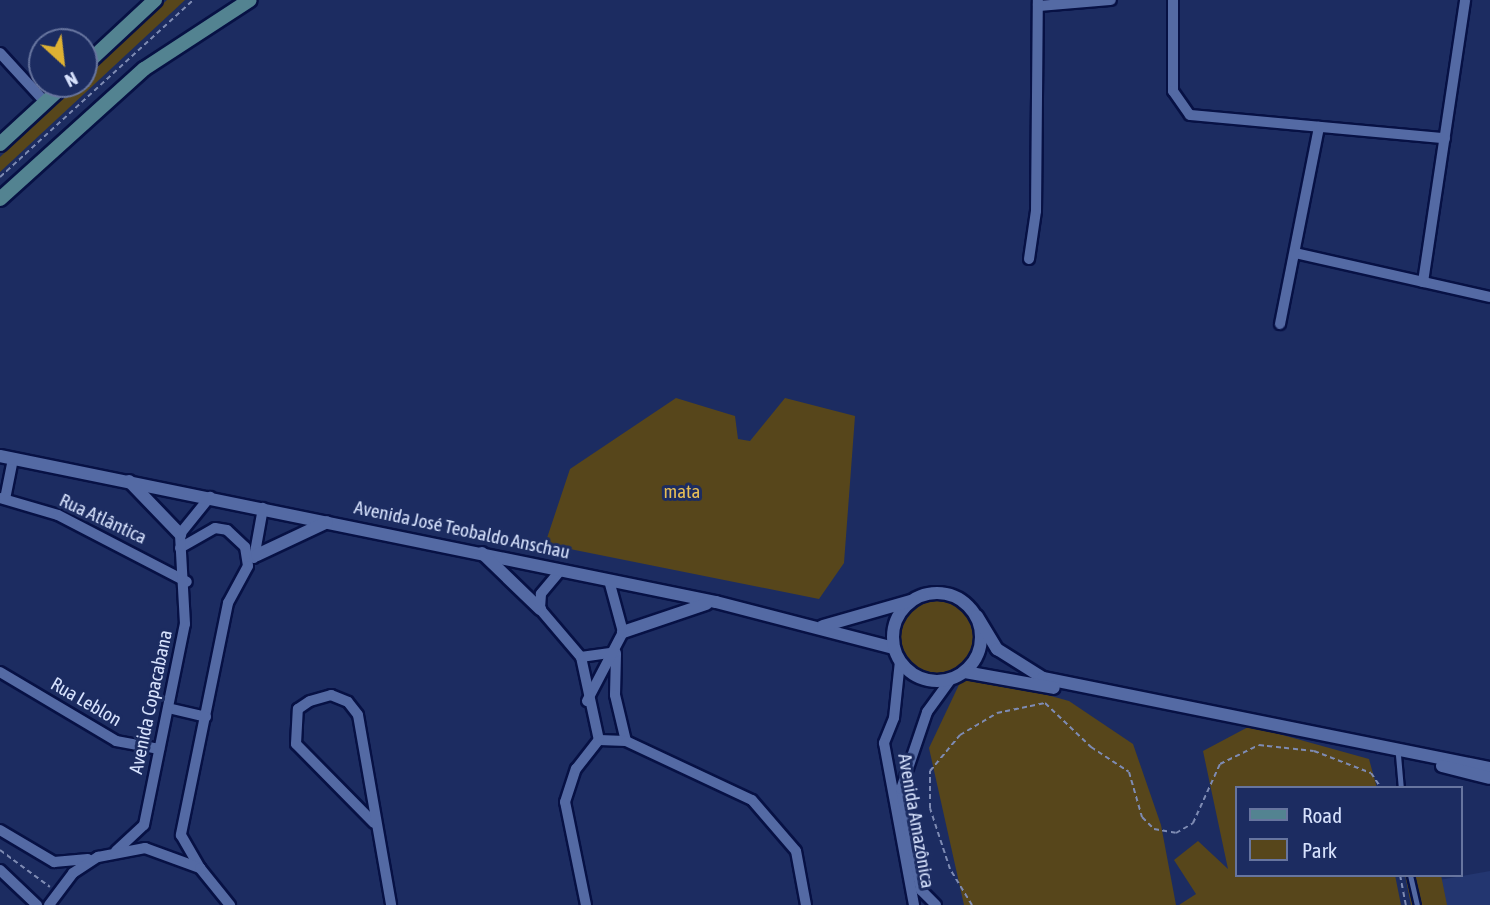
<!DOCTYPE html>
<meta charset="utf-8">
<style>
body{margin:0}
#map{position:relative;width:1490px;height:905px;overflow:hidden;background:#1c2c61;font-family:"Asap Condensed",sans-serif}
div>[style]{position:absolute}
.built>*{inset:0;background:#233670}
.green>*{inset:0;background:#57461b}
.round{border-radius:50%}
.path>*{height:2px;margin-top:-1px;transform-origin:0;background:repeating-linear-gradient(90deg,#7e8bb3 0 5px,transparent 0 8.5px)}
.roads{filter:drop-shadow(2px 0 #071144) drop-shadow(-2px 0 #071144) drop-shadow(0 2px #071144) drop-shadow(0 -2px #071144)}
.service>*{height:5px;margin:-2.5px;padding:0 2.5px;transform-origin:2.5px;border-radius:2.5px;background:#546aa4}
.minor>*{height:10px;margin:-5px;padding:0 5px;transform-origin:5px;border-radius:5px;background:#546aa4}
.tertiary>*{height:12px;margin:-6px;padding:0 6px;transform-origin:6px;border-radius:6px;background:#546aa4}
.tertiary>.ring{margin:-6px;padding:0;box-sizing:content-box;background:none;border:12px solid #546aa4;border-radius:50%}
.secondary>*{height:14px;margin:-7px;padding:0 7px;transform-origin:7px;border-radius:7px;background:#538391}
span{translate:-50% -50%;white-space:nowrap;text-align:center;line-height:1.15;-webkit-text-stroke:6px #1c2c61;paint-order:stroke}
.park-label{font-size:19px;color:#e7be56}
.street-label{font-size:19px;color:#d7e2fd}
.legend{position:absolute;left:1235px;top:786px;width:228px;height:91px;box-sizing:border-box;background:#1c2c61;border:2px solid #67759f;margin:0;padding:9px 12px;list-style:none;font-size:21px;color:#d7e2fd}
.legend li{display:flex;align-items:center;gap:14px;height:35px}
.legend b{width:35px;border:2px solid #67759f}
.north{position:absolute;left:28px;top:28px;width:70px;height:70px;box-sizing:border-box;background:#1c2c61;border:2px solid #67759f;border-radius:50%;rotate:153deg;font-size:19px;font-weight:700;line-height:28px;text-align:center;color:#d7e2fd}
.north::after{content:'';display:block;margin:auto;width:24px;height:32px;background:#deb133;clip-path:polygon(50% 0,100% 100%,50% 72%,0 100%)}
</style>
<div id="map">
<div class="built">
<i style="clip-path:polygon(1490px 871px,1490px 905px,1432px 905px,1428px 882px)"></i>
</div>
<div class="green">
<i style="clip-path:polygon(167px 0,185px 0,0 172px,0 157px)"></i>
<i style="clip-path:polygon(676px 398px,735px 416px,738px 439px,750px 441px,785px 398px,855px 416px,844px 563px,819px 599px,545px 544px,570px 469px)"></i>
<i class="round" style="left:901px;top:601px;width:72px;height:72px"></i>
<i style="clip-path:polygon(965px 672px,1069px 701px,1133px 744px,1161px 825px,1176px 905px,964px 905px,929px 748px)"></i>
<i style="clip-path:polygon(1250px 726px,1369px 759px,1377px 788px,1236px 788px,1236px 875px,1395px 875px,1401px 905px,1179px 905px,1196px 894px,1174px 860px,1198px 841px,1228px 869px,1203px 751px)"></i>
<i style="clip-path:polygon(1405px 875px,1441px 875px,1447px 905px,1411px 905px)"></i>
</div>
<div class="path">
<i style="left:0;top:177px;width:262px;rotate:-42.5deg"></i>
<i style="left:0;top:850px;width:62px;rotate:36.5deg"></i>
<i style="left:1400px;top:875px;width:31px;rotate:79deg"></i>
<i style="left:972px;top:905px;width:42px;rotate:-121.4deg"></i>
<i style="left:950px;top:869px;width:64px;rotate:-108.2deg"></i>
<i style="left:930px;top:808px;width:37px;rotate:-90deg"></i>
<i style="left:930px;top:771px;width:47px;rotate:-50.2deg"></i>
<i style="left:960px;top:735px;width:43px;rotate:-30.7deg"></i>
<i style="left:997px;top:713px;width:49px;rotate:-11.8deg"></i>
<i style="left:1045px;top:703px;width:64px;rotate:43.7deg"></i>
<i style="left:1091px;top:747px;width:45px;rotate:33.3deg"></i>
<i style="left:1129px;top:772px;width:47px;rotate:73.9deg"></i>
<i style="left:1142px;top:817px;width:17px;rotate:45deg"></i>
<i style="left:1154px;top:829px;width:22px;rotate:10deg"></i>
<i style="left:1176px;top:833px;width:20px;rotate:-30deg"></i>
<i style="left:1193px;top:823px;width:65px;rotate:-65.4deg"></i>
<i style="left:1220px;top:764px;width:43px;rotate:-26deg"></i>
<i style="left:1259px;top:745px;width:55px;rotate:6.2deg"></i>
<i style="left:1314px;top:751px;width:61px;rotate:21.1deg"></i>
<i style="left:1371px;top:773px;width:18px;rotate:56deg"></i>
</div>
<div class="roads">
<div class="service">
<i style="left:1398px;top:755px;width:33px;rotate:85deg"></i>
<i style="left:1410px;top:875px;width:31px;rotate:77deg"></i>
</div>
<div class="minor">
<i style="left:1173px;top:0;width:91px;rotate:90deg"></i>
<i style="left:1173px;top:91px;width:29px;rotate:55deg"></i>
<i style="left:1190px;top:115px;width:256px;rotate:5.2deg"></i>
<i style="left:1038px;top:6px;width:73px;rotate:-4.7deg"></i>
<i style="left:0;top:53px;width:67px;rotate:47.4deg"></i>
<i style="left:1295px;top:253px;width:200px;rotate:12.7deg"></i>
<i style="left:1029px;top:259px;width:49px;rotate:-81.7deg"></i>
<i style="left:1036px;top:211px;width:211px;rotate:-89.5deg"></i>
<i style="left:1423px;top:282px;width:285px;rotate:-81.5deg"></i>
<i style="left:1280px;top:324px;width:201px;rotate:-78.8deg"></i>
<i style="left:0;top:498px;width:60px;rotate:16.3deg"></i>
<i style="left:58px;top:515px;width:145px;rotate:27.4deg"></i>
<i style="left:5px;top:499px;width:41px;rotate:-78.7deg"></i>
<i style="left:180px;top:548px;width:40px;rotate:-29.7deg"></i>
<i style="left:215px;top:528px;width:12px;rotate:9deg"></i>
<i style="left:227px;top:530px;width:25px;rotate:43deg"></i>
<i style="left:245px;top:547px;width:19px;rotate:81deg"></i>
<i style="left:248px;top:566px;width:42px;rotate:118.4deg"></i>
<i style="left:228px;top:603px;width:237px;rotate:101.5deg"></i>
<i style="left:181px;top:835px;width:38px;rotate:60deg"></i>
<i style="left:254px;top:558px;width:51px;rotate:-79.8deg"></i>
<i style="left:560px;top:571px;width:30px;rotate:130deg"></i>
<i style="left:541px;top:594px;width:15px;rotate:94deg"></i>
<i style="left:540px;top:609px;width:63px;rotate:49.5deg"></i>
<i style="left:581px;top:657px;width:85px;rotate:77.8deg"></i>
<i style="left:616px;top:654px;width:41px;rotate:91.4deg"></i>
<i style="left:615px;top:695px;width:47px;rotate:76.6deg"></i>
<i style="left:581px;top:657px;width:35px;rotate:-8deg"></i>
<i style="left:900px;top:661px;width:57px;rotate:96deg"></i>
<i style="left:894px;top:718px;width:27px;rotate:112deg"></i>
<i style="left:884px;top:743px;width:165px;rotate:79.5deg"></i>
<i style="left:0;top:672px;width:135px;rotate:30.7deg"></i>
<i style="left:116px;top:741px;width:44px;rotate:10.5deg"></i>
<i style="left:587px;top:701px;width:78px;rotate:-62.4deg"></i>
<i style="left:623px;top:632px;width:50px;rotate:-105.2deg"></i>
<i style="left:168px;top:708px;width:39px;rotate:13deg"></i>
<i style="left:599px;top:740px;width:27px;rotate:2deg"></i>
<i style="left:626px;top:741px;width:139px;rotate:25.1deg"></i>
<i style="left:752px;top:800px;width:67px;rotate:49.2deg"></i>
<i style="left:796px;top:851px;width:55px;rotate:79.5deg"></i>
<i style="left:374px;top:823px;width:111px;rotate:-134.6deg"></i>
<i style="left:296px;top:744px;width:35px;rotate:-87deg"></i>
<i style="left:298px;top:709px;width:14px;rotate:-34deg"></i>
<i style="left:310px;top:701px;width:22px;rotate:-16deg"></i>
<i style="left:331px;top:695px;width:18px;rotate:22deg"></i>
<i style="left:348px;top:702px;width:16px;rotate:52deg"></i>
<i style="left:358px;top:715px;width:193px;rotate:80.1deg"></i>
<i style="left:0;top:830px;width:63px;rotate:30.7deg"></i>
<i style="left:54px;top:862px;width:34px;rotate:-5deg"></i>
<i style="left:116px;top:851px;width:38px;rotate:-43deg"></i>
<i style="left:144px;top:825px;width:205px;rotate:-78.5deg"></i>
<i style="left:185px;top:624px;width:90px;rotate:-93.2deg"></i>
<i style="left:180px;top:534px;width:48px;rotate:-51deg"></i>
<i style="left:0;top:870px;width:51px;rotate:43.4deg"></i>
<i style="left:49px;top:905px;width:40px;rotate:-53deg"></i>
<i style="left:73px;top:873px;width:30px;rotate:-33deg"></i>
<i style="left:98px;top:857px;width:48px;rotate:-10.8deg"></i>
<i style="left:145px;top:848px;width:59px;rotate:20deg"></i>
<i style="left:200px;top:868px;width:48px;rotate:51deg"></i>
<i style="left:586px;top:905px;width:105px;rotate:-101.5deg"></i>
<i style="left:565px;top:802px;width:35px;rotate:-72deg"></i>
<i style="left:576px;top:769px;width:37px;rotate:-52deg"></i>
<i style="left:936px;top:905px;width:21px;rotate:-135deg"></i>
<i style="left:921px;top:890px;width:103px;rotate:-101.2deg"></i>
<i style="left:901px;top:789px;width:81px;rotate:-71.3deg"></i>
<i style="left:927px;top:712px;width:41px;rotate:-54deg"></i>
</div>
<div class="tertiary">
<i style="left:0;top:456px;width:731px;rotate:11.53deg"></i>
<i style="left:716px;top:602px;width:184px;rotate:14.5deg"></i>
<i style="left:129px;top:481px;width:74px;rotate:46.1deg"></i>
<i style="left:482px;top:553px;width:81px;rotate:44deg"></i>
<i style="left:257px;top:555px;width:77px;rotate:-25.2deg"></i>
<i class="ring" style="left:893px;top:593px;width:76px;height:76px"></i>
<i style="left:977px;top:616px;width:39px;rotate:59deg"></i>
<i style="left:997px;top:649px;width:54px;rotate:32.2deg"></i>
<i style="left:1043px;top:678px;width:456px;rotate:11.4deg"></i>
<i style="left:823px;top:626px;width:91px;rotate:-16deg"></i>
<i style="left:623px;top:632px;width:88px;rotate:-18.6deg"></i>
<i style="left:965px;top:672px;width:90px;rotate:10.2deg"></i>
<i style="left:1442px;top:766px;width:49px;rotate:14deg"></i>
</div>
<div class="secondary">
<i style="left:84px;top:66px;width:97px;rotate:-42.9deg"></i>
<i style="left:0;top:144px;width:88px;rotate:-42.7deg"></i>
<i style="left:0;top:199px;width:194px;rotate:-42.1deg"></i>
<i style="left:144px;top:69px;width:126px;rotate:-33.1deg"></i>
</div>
</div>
<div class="park-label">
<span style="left:682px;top:492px">mata</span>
</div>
<div class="street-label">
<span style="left:103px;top:519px;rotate:25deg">Rua Atlântica</span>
<span style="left:462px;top:530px;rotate:12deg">Avenida José Teobaldo Anschau</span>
<span style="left:86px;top:702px;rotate:30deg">Rua Leblon</span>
<span style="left:151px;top:702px;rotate:-78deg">Avenida Copacabana</span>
<span style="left:916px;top:821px;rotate:80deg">Avenida Amazônica</span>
</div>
<ul class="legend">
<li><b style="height:9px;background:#538391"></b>Road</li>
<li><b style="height:19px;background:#57461b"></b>Park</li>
</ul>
<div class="north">N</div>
</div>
